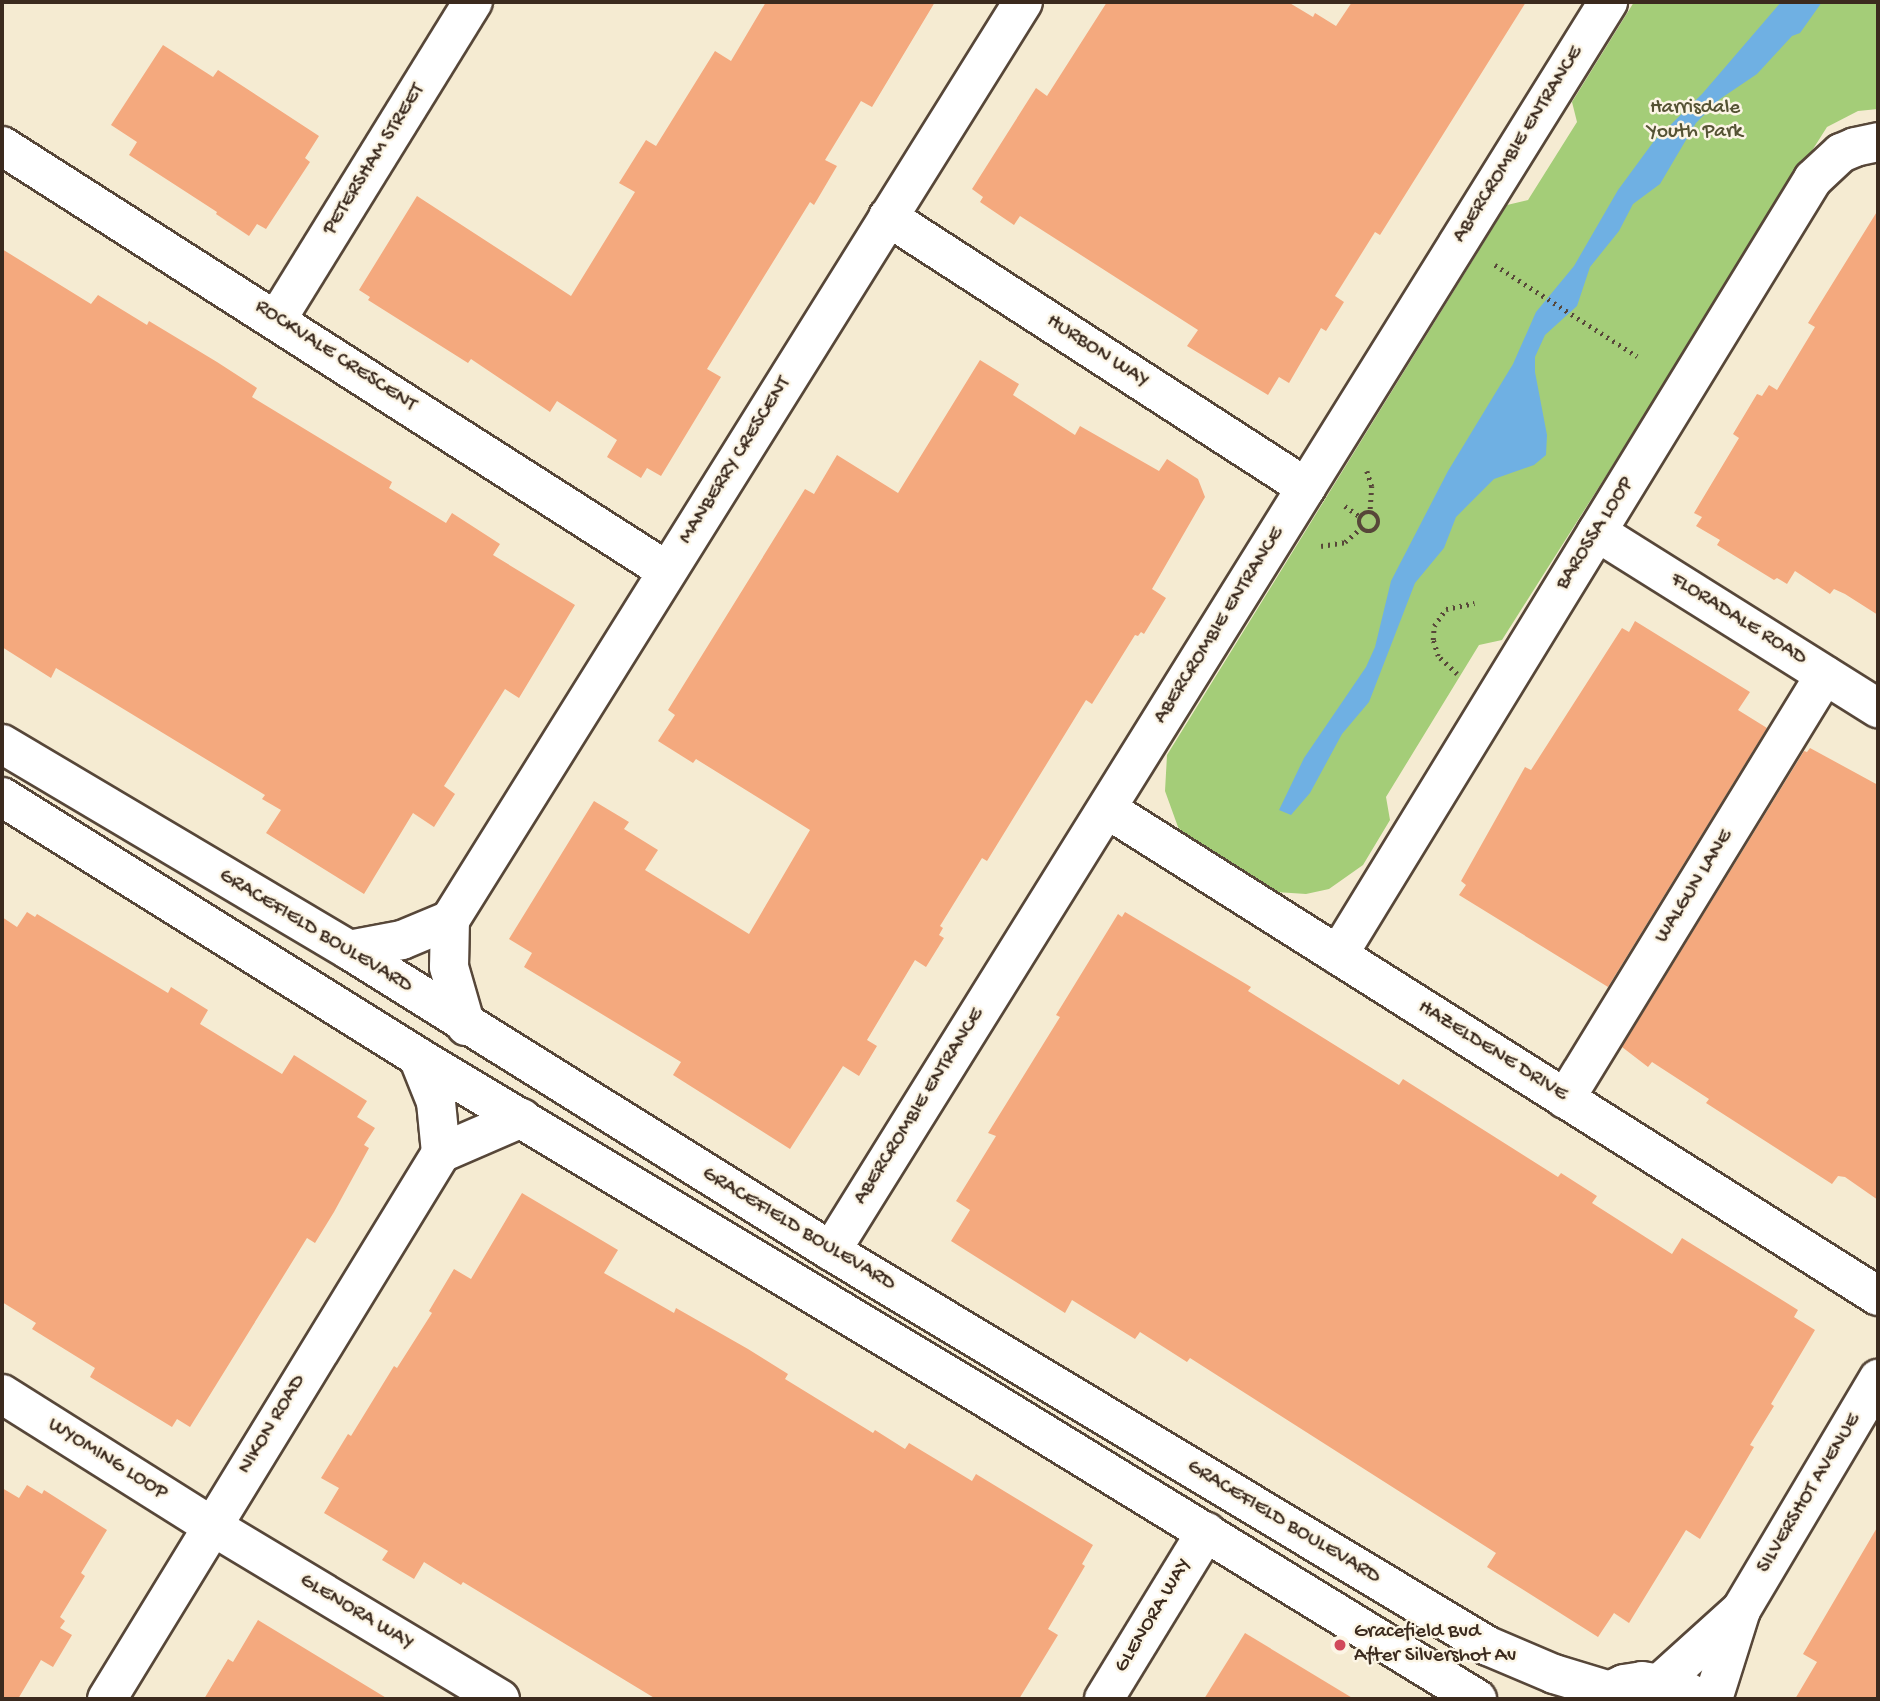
<!DOCTYPE html>
<style>
body{margin:0}
#map{position:relative;width:1880px;height:1701px;overflow:hidden;background:#f5ebd2;font-family:"Gochi Hand",sans-serif}
div>[style]{position:absolute}
.green>*{inset:0;background:#a4cd78}
.water>*{inset:0;background:#6fb0e3}
.building>*{inset:0;background:#f4a97e}
.path>*{height:4.5px;margin-top:-2.25px;transform-origin:0;background:repeating-linear-gradient(90deg,#574739 0 2px,transparent 0 7px)}
.path>.ring{margin:-2.25px;padding:0;box-sizing:content-box;background:none;border:4.5px solid #574739;border-radius:50%}
.roads{filter:drop-shadow(2px 0 #574739) drop-shadow(-2px 0 #574739) drop-shadow(0 2px #574739) drop-shadow(0 -2px #574739)}
.minor>*{height:38px;margin:-19px;padding:0 19px;transform-origin:19px;border-radius:19px;background:#fff}
.tertiary>*{height:38px;margin:-19px;padding:0 19px;transform-origin:19px;border-radius:19px;background:#fff}
.dots>*{width:19px;height:19px;translate:-50% -50%;box-sizing:border-box;border:4px solid #fcf5e5;border-radius:50%}
span{translate:-50% -50%;white-space:nowrap;text-align:center;line-height:1.15;-webkit-text-stroke:5px #fcf5e5;paint-order:stroke}
.park-label{font-size:21px;color:#555334}
.street-label{font-size:21px;color:#3b2a1e}
.poi-label{font-size:21px;color:#3b2a1e}
.left{translate:0 -50%;text-align:left}
.frame{position:absolute;inset:0;border:4px solid #3b2a1e;pointer-events:none}
</style>
<div id="map">
<div class="green">
<i style="clip-path:polygon(1634px 2px,1878px 2px,1878px 109px,1858px 111px,1827px 127px,1502px 640px,1479px 645px,1386px 797px,1390px 820px,1363px 865px,1329px 889px,1306px 894px,1276px 892px,1186px 836px,1178px 827px,1165px 791px,1167px 755px,1507px 205px,1528px 200px,1577px 122px,1572px 102px)"></i>
</div>
<div class="water">
<i style="clip-path:polygon(1781px 2px,1822px 2px,1800px 33px,1792px 36px,1757px 74px,1720px 99px,1696px 123px,1660px 184px,1633px 204px,1619px 231px,1590px 267px,1577px 306px,1545px 335px,1535px 357px,1535px 372px,1547px 435px,1546px 455px,1534px 465px,1494px 479px,1456px 517px,1444px 548px,1415px 583px,1369px 702px,1342px 734px,1310px 793px,1291px 815px,1279px 810px,1304px 758px,1366px 667px,1375px 647px,1391px 581px,1448px 471px,1513px 364px,1536px 312px,1574px 266px,1618px 190px,1654px 141px,1702px 94px)"></i>
</div>
<div class="building">
<i style="clip-path:polygon(766px 2px,935px 2px,872px 107px,861px 101px,825px 160px,837px 166px,814px 205px,810px 202px,707px 369px,721px 377px,661px 476px,647px 468px,641px 478px,607px 457px,617px 440px,557px 401px,550px 412px,471px 359px,468px 363px,368px 300px,370px 297px,359px 290px,417px 196px,571px 296px,635px 192px,619px 183px,646px 140px,656px 146px,715px 51px,731px 61px)"></i>
<i style="clip-path:polygon(1107px 2px,1288px 2px,1313px 17px,1315px 13px,1336px 26px,1352px 2px,1526px 2px,1380px 235px,1375px 232px,1335px 296px,1344px 302px,1326px 331px,1321px 328px,1289px 383px,1279px 377px,1268px 395px,1187px 346px,1198px 330px,1020px 216px,1014px 225px,980px 202px,983px 197px,972px 189px,1036px 88px,1047px 96px)"></i>
<i style="clip-path:polygon(163px 45px,213px 77px,218px 70px,319px 136px,305px 158px,310px 162px,266px 229px,257px 224px,249px 236px,216px 214px,217px 212px,129px 155px,137px 142px,111px 125px)"></i>
<i style="clip-path:polygon(1878px 210px,1878px 615px,1845px 594px,1834px 589px,1830px 594px,1795px 571px,1787px 584px,1777px 578px,1774px 580px,1717px 545px,1720px 540px,1696px 526px,1702px 517px,1694px 513px,1739px 438px,1733px 434px,1757px 394px,1762px 396px,1769px 385px,1777px 390px,1815px 327px,1808px 323px)"></i>
<i style="clip-path:polygon(2px 249px,91px 304px,98px 295px,147px 325px,149px 321px,217px 362px,257px 388px,252px 397px,392px 482px,389px 488px,446px 523px,452px 513px,500px 544px,493px 555px,575px 605px,519px 698px,505px 689px,444px 786px,455px 794px,434px 827px,413px 813px,364px 894px,266px 833px,281px 810px,262px 799px,265px 795px,56px 668px,51px 678px,2px 647px)"></i>
<i style="clip-path:polygon(980px 360px,1019px 384px,1013px 395px,1075px 435px,1080px 426px,1159px 471px,1167px 459px,1198px 479px,1205px 497px,1152px 589px,1166px 598px,1144px 634px,1141px 632px,1138px 636px,1135px 635px,1092px 704px,1086px 700px,987px 861px,982px 858px,940px 926px,943px 928px,939px 935px,944px 938px,926px 967px,915px 960px,867px 1040px,877px 1046px,859px 1076px,843px 1066px,790px 1149px,673px 1075px,681px 1062px,524px 967px,532px 953px,509px 939px,594px 801px,629px 822px,624px 829px,658px 850px,645px 870px,749px 934px,810px 830px,696px 759px,693px 763px,658px 741px,675px 715px,668px 710px,805px 489px,814px 494px,837px 455px,898px 493px)"></i>
<i style="clip-path:polygon(1635px 621px,1750px 692px,1738px 710px,1767px 728px,1608px 987px,1459px 895px,1466px 885px,1461px 881px,1525px 767px,1531px 770px,1622px 628px,1629px 632px)"></i>
<i style="clip-path:polygon(1810px 748px,1878px 785px,1878px 1200px,1845px 1177px,1838px 1176px,1832px 1184px,1706px 1103px,1709px 1099px,1652px 1062px,1648px 1067px,1622px 1047px,1804px 751px,1807px 752px)"></i>
<i style="clip-path:polygon(27px 912px,35px 917px,37px 914px,168px 993px,171px 987px,208px 1010px,200px 1024px,282px 1074px,294px 1055px,367px 1101px,357px 1117px,375px 1128px,364px 1145px,369px 1148px,334px 1212px,315px 1243px,307px 1238px,190px 1427px,177px 1419px,172px 1427px,90px 1377px,95px 1368px,32px 1329px,36px 1323px,2px 1302px,2px 917px,17px 927px)"></i>
<i style="clip-path:polygon(1125px 912px,1251px 987px,1248px 991px,1399px 1085px,1403px 1079px,1558px 1177px,1561px 1173px,1597px 1196px,1592px 1203px,1672px 1254px,1682px 1238px,1798px 1310px,1794px 1317px,1815px 1330px,1771px 1404px,1774px 1406px,1750px 1445px,1754px 1447px,1700px 1539px,1686px 1530px,1629px 1623px,1614px 1613px,1598px 1637px,1487px 1567px,1496px 1553px,1190px 1358px,1187px 1362px,1140px 1332px,1135px 1339px,1072px 1300px,1065px 1313px,951px 1241px,970px 1210px,956px 1201px,996px 1136px,988px 1133px,1060px 1017px,1056px 1015px,1118px 914px,1122px 917px)"></i>
<i style="clip-path:polygon(522px 1193px,618px 1250px,604px 1273px,674px 1313px,676px 1308px,748px 1349px,788px 1374px,785px 1379px,873px 1433px,875px 1430px,905px 1449px,909px 1443px,972px 1481px,976px 1474px,1093px 1545px,1082px 1564px,1085px 1566px,1048px 1629px,1058px 1635px,1019px 1699px,656px 1699px,463px 1582px,461px 1585px,424px 1562px,414px 1579px,382px 1560px,388px 1551px,324px 1513px,339px 1488px,321px 1478px,348px 1434px,351px 1436px,394px 1366px,397px 1368px,432px 1313px,429px 1311px,454px 1269px,471px 1279px)"></i>
<i style="clip-path:polygon(27px 1485px,42px 1494px,44px 1490px,107px 1530px,81px 1573px,85px 1576px,60px 1617px,65px 1621px,60px 1628px,72px 1635px,53px 1667px,41px 1660px,18px 1699px,2px 1699px,2px 1488px,19px 1498px)"></i>
<i style="clip-path:polygon(1878px 1526px,1878px 1699px,1795px 1699px,1817px 1662px,1803px 1654px)"></i>
<i style="clip-path:polygon(258px 1620px,388px 1699px,204px 1699px,228px 1659px,233px 1662px)"></i>
<i style="clip-path:polygon(1245px 1633px,1354px 1699px,1204px 1699px)"></i>
</div>
<div class="path">
<i style="left:1495px;top:265px;width:169px;rotate:32.7deg"></i>
<i style="left:1367px;top:471px;width:16px;rotate:72deg"></i>
<i style="left:1372px;top:486px;width:27px;rotate:94deg"></i>
<i style="left:1345px;top:506px;width:19px;rotate:35deg"></i>
<i class="ring" style="left:1359px;top:512px;width:15.5px;height:15.5px"></i>
<i style="left:1321px;top:546px;width:24px;rotate:-9deg"></i>
<i style="left:1345px;top:542px;width:21px;rotate:-41deg"></i>
<i style="left:1457px;top:674px;width:26px;rotate:-137deg"></i>
<i style="left:1438px;top:656px;width:17px;rotate:-107deg"></i>
<i style="left:1433px;top:640px;width:14px;rotate:-86deg"></i>
<i style="left:1434px;top:626px;width:21px;rotate:-55deg"></i>
<i style="left:1446px;top:609px;width:29px;rotate:-12deg"></i>
</div>
<div class="roads">
<div class="minor">
<i style="left:2px;top:146px;width:789px;rotate:32.58deg"></i>
<i style="left:888px;top:217px;width:498px;rotate:32.9deg"></i>
<i style="left:277px;top:319px;width:373px;rotate:-58.3deg"></i>
<i style="left:1597px;top:532px;width:332px;rotate:32.1deg"></i>
<i style="left:1107px;top:809px;width:912px;rotate:32.28deg"></i>
<i style="left:349px;top:950px;width:54px;rotate:-10.7deg"></i>
<i style="left:402px;top:940px;width:52px;rotate:-22.6deg"></i>
<i style="left:1338px;top:955px;width:910px;rotate:-58.53deg"></i>
<i style="left:1813px;top:179px;width:38px;rotate:-43deg"></i>
<i style="left:1841px;top:153px;width:15px;rotate:-23deg"></i>
<i style="left:1855px;top:147px;width:24px;rotate:-12deg"></i>
<i style="left:466px;top:1026px;width:61px;rotate:-106.1deg"></i>
<i style="left:449px;top:967px;width:47px;rotate:-88.8deg"></i>
<i style="left:450px;top:920px;width:1082px;rotate:-58.03deg"></i>
<i style="left:418px;top:1057px;width:48px;rotate:68.2deg"></i>
<i style="left:436px;top:1102px;width:51px;rotate:84.4deg"></i>
<i style="left:441px;top:1153px;width:88px;rotate:-23.4deg"></i>
<i style="left:1565px;top:1099px;width:497px;rotate:-58.5deg"></i>
<i style="left:831px;top:1251px;width:1471px;rotate:-58.11deg"></i>
<i style="left:2px;top:1394px;width:248px;rotate:32.2deg"></i>
<i style="left:212px;top:1526px;width:336px;rotate:31deg"></i>
<i style="left:1661px;top:1682px;width:108px;rotate:-42deg"></i>
<i style="left:107px;top:1699px;width:640px;rotate:-58.54deg"></i>
<i style="left:1104px;top:1699px;width:196px;rotate:-58.6deg"></i>
<i style="left:1713px;top:1699px;width:93px;rotate:-72.5deg"></i>
<i style="left:1741px;top:1610px;width:269px;rotate:-59.3deg"></i>
</div>
<div class="tertiary">
<i style="left:2px;top:744px;width:404px;rotate:30.7deg"></i>
<i style="left:349px;top:950px;width:568px;rotate:31.98deg"></i>
<i style="left:831px;top:1251px;width:767px;rotate:31.02deg"></i>
<i style="left:1488px;top:1646px;width:72px;rotate:23deg"></i>
<i style="left:1554px;top:1674px;width:55px;rotate:16.8deg"></i>
<i style="left:2px;top:797px;width:491px;rotate:32deg"></i>
<i style="left:418px;top:1057px;width:662px;rotate:30.98deg"></i>
<i style="left:986px;top:1398px;width:576px;rotate:31.51deg"></i>
<i style="left:1592px;top:1699px;width:35px;rotate:-25deg"></i>
<i style="left:1624px;top:1684px;width:18px;rotate:-9deg"></i>
<i style="left:1642px;top:1681px;width:37px;rotate:9deg"></i>
<i style="left:1679px;top:1687px;width:24px;rotate:30deg"></i>
</div>
</div>
<div class="dots">
<i style="left:1340px;top:1645px;background:#d1495b"></i>
</div>
<div class="park-label">
<span style="left:1695px;top:121px">Harrisdale<br>Youth Park</span>
</div>
<div class="street-label">
<span style="left:1519px;top:145px;rotate:-58deg">ABERCROMBIE ENTRANCE</span>
<span style="left:375px;top:160px;rotate:-58deg">PETERSHAM STREET</span>
<span style="left:1097px;top:352px;rotate:33deg">HURBON WAY</span>
<span style="left:335px;top:357px;rotate:33deg">ROCKVALE CRESCENT</span>
<span style="left:736px;top:461px;rotate:-58deg">MANBERRY CRESCENT</span>
<span style="left:1596px;top:534px;rotate:-58deg">BAROSSA LOOP</span>
<span style="left:1738px;top:620px;rotate:32deg">FLORADALE ROAD</span>
<span style="left:1220px;top:626px;rotate:-58deg">ABERCROMBIE ENTRANCE</span>
<span style="left:1695px;top:887px;rotate:-58deg">WALGUN LANE</span>
<span style="left:315px;top:932px;rotate:31deg">GRACEFIELD BOULEVARD</span>
<span style="left:1492px;top:1052px;rotate:32deg">HAZELDENE DRIVE</span>
<span style="left:920px;top:1107px;rotate:-58deg">ABERCROMBIE ENTRANCE</span>
<span style="left:798px;top:1230px;rotate:31deg">GRACEFIELD BOULEVARD</span>
<span style="left:273px;top:1425px;rotate:-59deg">NIKON ROAD</span>
<span style="left:107px;top:1460px;rotate:32deg">WYOMING LOOP</span>
<span style="left:1810px;top:1494px;rotate:-59deg">SILVERSHOT AVENUE</span>
<span style="left:1283px;top:1523px;rotate:31deg">GRACEFIELD BOULEVARD</span>
<span style="left:356px;top:1613px;rotate:31deg">GLENORA WAY</span>
<span style="left:1154px;top:1616px;rotate:-59deg">GLENORA WAY</span>
</div>
<div class="poi-label">
<span class="left" style="left:1354px;top:1645px">Gracefield Bvd<br>After Silvershot Av</span>
</div>
<div class="frame"></div>
</div>
